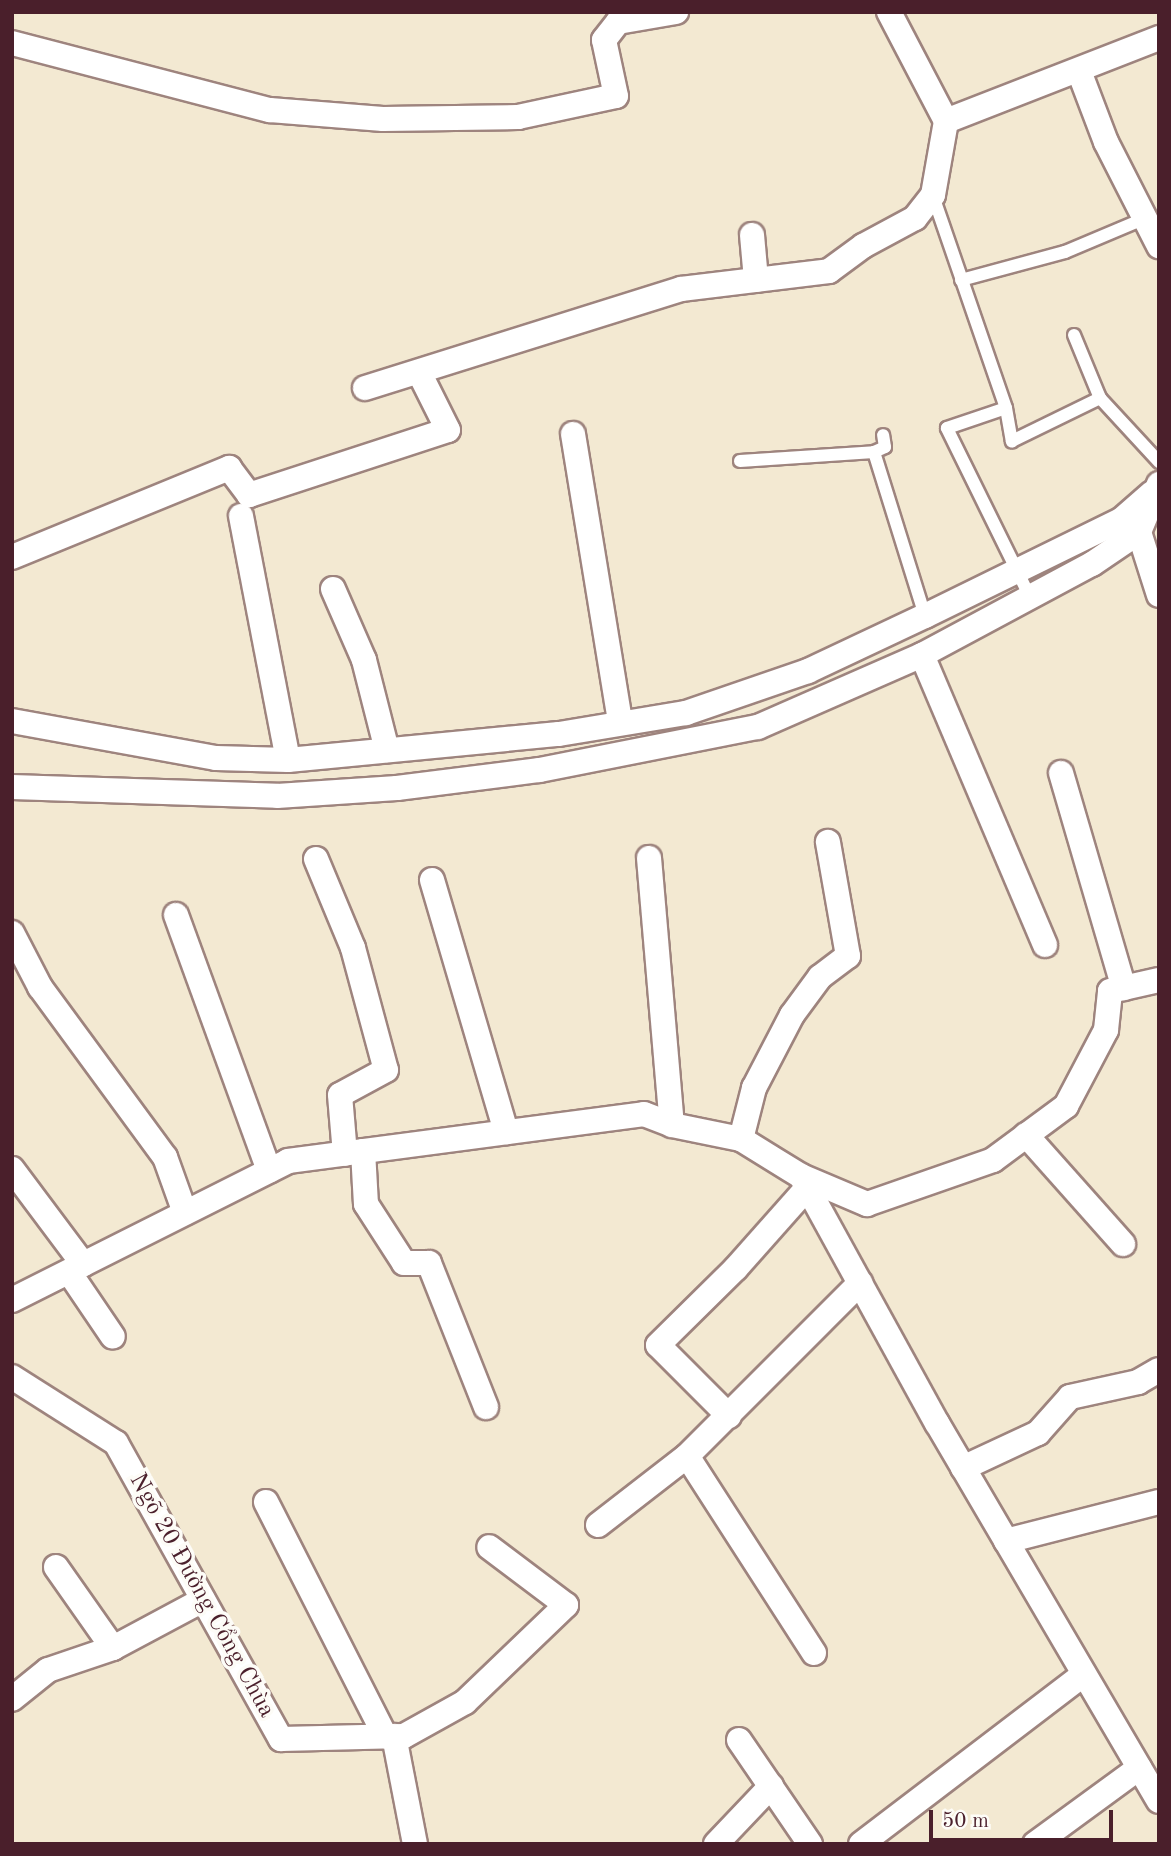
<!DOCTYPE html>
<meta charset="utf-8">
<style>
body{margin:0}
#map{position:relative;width:1171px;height:1856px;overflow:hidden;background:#f3e9d2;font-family:"Old Standard TT",serif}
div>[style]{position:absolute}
.roads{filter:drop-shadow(2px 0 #9e847e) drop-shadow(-2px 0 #9e847e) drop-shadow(0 2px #9e847e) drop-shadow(0 -2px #9e847e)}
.service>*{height:12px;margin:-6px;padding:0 6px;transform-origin:6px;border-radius:6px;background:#fff}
.minor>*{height:24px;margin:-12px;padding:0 12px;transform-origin:12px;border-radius:12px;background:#fff}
span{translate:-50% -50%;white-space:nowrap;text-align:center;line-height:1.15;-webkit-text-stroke:7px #fdfcf7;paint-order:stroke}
.street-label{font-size:24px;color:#4a1f2b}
.frame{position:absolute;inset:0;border:14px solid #4a1f2b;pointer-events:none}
.scale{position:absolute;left:929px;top:1810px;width:184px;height:32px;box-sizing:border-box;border:4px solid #4a1f2b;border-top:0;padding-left:9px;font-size:21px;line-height:24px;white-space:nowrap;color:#4a1f2b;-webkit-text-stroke:5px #fdfcf7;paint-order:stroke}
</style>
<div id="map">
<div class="roads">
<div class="service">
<i style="left:933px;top:196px;width:224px;rotate:71deg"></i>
<i style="left:961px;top:280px;width:108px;rotate:-15.1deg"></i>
<i style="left:1065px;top:252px;width:85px;rotate:-22.9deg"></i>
<i style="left:1074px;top:335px;width:68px;rotate:67.6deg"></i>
<i style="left:1100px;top:398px;width:87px;rotate:47.3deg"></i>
<i style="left:874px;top:452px;width:12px;rotate:-24deg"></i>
<i style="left:885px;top:447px;width:12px;rotate:-99deg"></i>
<i style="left:740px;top:461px;width:134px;rotate:-3.8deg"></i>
<i style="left:874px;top:452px;width:172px;rotate:72.7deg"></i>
<i style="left:1029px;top:595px;width:186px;rotate:-116.2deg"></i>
<i style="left:947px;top:428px;width:62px;rotate:-18.7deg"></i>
<i style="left:1006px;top:408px;width:34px;rotate:80deg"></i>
<i style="left:1012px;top:441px;width:98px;rotate:-26deg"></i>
</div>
<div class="minor">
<i style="left:12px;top:43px;width:267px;rotate:14.6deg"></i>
<i style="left:270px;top:110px;width:113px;rotate:4.6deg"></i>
<i style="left:383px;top:119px;width:135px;rotate:-0.8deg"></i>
<i style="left:518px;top:117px;width:100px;rotate:-12.1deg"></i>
<i style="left:616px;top:96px;width:57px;rotate:-102.1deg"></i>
<i style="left:604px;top:40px;width:23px;rotate:-52deg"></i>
<i style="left:618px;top:22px;width:59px;rotate:-9.8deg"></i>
<i style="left:1079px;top:71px;width:76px;rotate:69.2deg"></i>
<i style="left:1106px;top:142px;width:117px;rotate:63deg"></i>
<i style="left:946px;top:121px;width:229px;rotate:-21.3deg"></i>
<i style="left:752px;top:235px;width:45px;rotate:84.9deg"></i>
<i style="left:365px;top:388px;width:331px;rotate:-17.4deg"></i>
<i style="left:681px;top:289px;width:149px;rotate:-6.9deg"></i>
<i style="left:829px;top:271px;width:42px;rotate:-36.3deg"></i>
<i style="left:863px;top:246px;width:59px;rotate:-28.3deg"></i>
<i style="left:915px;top:218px;width:29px;rotate:-52deg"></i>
<i style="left:933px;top:195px;width:75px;rotate:-80deg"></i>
<i style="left:946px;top:121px;width:123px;rotate:-117.6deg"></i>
<i style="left:573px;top:434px;width:291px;rotate:80.7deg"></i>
<i style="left:241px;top:516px;width:248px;rotate:79.1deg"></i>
<i style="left:1139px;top:532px;width:66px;rotate:72.4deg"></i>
<i style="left:12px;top:557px;width:235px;rotate:-22.3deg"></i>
<i style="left:229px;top:468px;width:34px;rotate:53deg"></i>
<i style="left:249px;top:495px;width:209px;rotate:-18.1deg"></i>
<i style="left:448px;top:430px;width:65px;rotate:-116.6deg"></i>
<i style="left:333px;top:589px;width:77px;rotate:66.4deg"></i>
<i style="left:364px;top:660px;width:93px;rotate:75.7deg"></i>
<i style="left:922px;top:655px;width:315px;rotate:67deg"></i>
<i style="left:12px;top:721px;width:207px;rotate:10.3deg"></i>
<i style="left:216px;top:758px;width:72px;rotate:1.6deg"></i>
<i style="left:288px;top:760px;width:272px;rotate:-5.5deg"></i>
<i style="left:559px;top:734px;width:129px;rotate:-9.4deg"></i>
<i style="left:686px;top:713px;width:129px;rotate:-19deg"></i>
<i style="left:808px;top:671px;width:129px;rotate:-25.2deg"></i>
<i style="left:925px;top:616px;width:218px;rotate:-26.1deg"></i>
<i style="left:1121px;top:520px;width:41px;rotate:-41.1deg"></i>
<i style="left:1061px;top:773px;width:224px;rotate:73.7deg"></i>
<i style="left:12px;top:787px;width:265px;rotate:1.9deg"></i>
<i style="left:277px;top:796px;width:120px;rotate:-3.8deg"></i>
<i style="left:397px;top:788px;width:144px;rotate:-7.2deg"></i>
<i style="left:540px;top:770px;width:222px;rotate:-11.2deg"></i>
<i style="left:758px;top:727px;width:179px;rotate:-23.7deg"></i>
<i style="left:922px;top:655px;width:193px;rotate:-28.2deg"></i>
<i style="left:1092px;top:564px;width:57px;rotate:-34.2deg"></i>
<i style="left:1139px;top:532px;width:52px;rotate:-67.4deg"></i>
<i style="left:649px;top:858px;width:268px;rotate:85.1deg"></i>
<i style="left:316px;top:859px;width:96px;rotate:67.4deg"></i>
<i style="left:353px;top:948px;width:126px;rotate:74.9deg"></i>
<i style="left:386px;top:1070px;width:52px;rotate:151.5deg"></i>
<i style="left:340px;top:1095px;width:59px;rotate:85.2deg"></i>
<i style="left:432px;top:880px;width:263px;rotate:73.6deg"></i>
<i style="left:176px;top:915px;width:272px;rotate:70deg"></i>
<i style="left:12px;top:933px;width:61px;rotate:62.6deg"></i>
<i style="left:40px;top:987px;width:211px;rotate:53.7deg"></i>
<i style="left:165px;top:1157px;width:59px;rotate:70.3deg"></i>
<i style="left:1026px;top:1135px;width:146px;rotate:48.3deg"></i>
<i style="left:741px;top:1139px;width:53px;rotate:-75.7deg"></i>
<i style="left:754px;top:1088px;width:82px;rotate:-62.5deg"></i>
<i style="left:792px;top:1015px;width:47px;rotate:-53.6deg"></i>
<i style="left:820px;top:977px;width:35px;rotate:-37deg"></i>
<i style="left:848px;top:956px;width:116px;rotate:-100deg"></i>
<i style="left:363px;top:1151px;width:53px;rotate:86.8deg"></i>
<i style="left:366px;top:1204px;width:70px;rotate:57.2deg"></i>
<i style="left:404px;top:1263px;width:25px"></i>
<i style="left:429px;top:1263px;width:155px;rotate:68.4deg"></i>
<i style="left:12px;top:1169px;width:119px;rotate:53.2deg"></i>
<i style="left:801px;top:1176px;width:282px;rotate:61.2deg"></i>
<i style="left:937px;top:1423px;width:438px;rotate:59.6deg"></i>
<i style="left:69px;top:1272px;width:78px;rotate:55.9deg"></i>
<i style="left:12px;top:1300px;width:309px;rotate:-26.7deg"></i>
<i style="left:288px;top:1161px;width:359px;rotate:-7.5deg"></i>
<i style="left:644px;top:1114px;width:30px;rotate:21deg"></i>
<i style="left:672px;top:1125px;width:70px;rotate:11.5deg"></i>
<i style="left:741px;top:1139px;width:70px;rotate:31.7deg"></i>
<i style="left:801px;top:1176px;width:72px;rotate:23deg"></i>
<i style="left:867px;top:1204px;width:133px;rotate:-19.2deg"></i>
<i style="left:993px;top:1160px;width:91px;rotate:-36.5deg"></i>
<i style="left:1066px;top:1106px;width:86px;rotate:-62.2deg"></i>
<i style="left:1106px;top:1030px;width:39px;rotate:-84deg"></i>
<i style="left:1110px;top:991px;width:50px;rotate:-12.7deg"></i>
<i style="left:12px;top:1377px;width:123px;rotate:32.4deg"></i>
<i style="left:116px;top:1443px;width:339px;rotate:60.9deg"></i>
<i style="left:281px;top:1739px;width:123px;rotate:-1.4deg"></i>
<i style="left:404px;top:1736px;width:70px;rotate:-29.1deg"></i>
<i style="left:465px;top:1702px;width:140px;rotate:-43.8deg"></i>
<i style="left:566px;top:1605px;width:96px;rotate:-143deg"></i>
<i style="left:729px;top:1416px;width:100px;rotate:-135deg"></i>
<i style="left:658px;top:1345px;width:110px;rotate:-44.6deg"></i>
<i style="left:736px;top:1268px;width:108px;rotate:-48.4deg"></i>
<i style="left:963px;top:1468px;width:83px;rotate:-25deg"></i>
<i style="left:1038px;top:1433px;width:48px;rotate:-48.4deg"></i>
<i style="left:1070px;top:1397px;width:70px;rotate:-12.4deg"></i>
<i style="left:1138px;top:1382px;width:24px;rotate:-30deg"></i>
<i style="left:266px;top:1502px;width:263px;rotate:63deg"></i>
<i style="left:598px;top:1525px;width:113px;rotate:-37.8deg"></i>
<i style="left:1006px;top:1541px;width:158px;rotate:-14.3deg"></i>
<i style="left:56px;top:1567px;width:99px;rotate:54.9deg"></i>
<i style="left:113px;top:1648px;width:102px;rotate:-28.1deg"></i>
<i style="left:814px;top:1653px;width:234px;rotate:-122.8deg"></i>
<i style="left:687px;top:1456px;width:245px;rotate:-45deg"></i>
<i style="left:12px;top:1699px;width:46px;rotate:-38.9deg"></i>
<i style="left:48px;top:1670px;width:69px;rotate:-18.7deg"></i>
<i style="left:394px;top:1736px;width:110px;rotate:79deg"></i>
<i style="left:739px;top:1740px;width:126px;rotate:55.7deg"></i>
<i style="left:716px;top:1844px;width:80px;rotate:-46.5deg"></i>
<i style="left:861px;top:1844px;width:280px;rotate:-37.3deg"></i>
<i style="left:1035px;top:1844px;width:129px;rotate:-36.2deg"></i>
</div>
</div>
<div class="street-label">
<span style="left:201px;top:1596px;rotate:61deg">Ngõ 20 Đường Cổng Chùa</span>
</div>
<div class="frame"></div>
<div class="scale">50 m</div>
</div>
